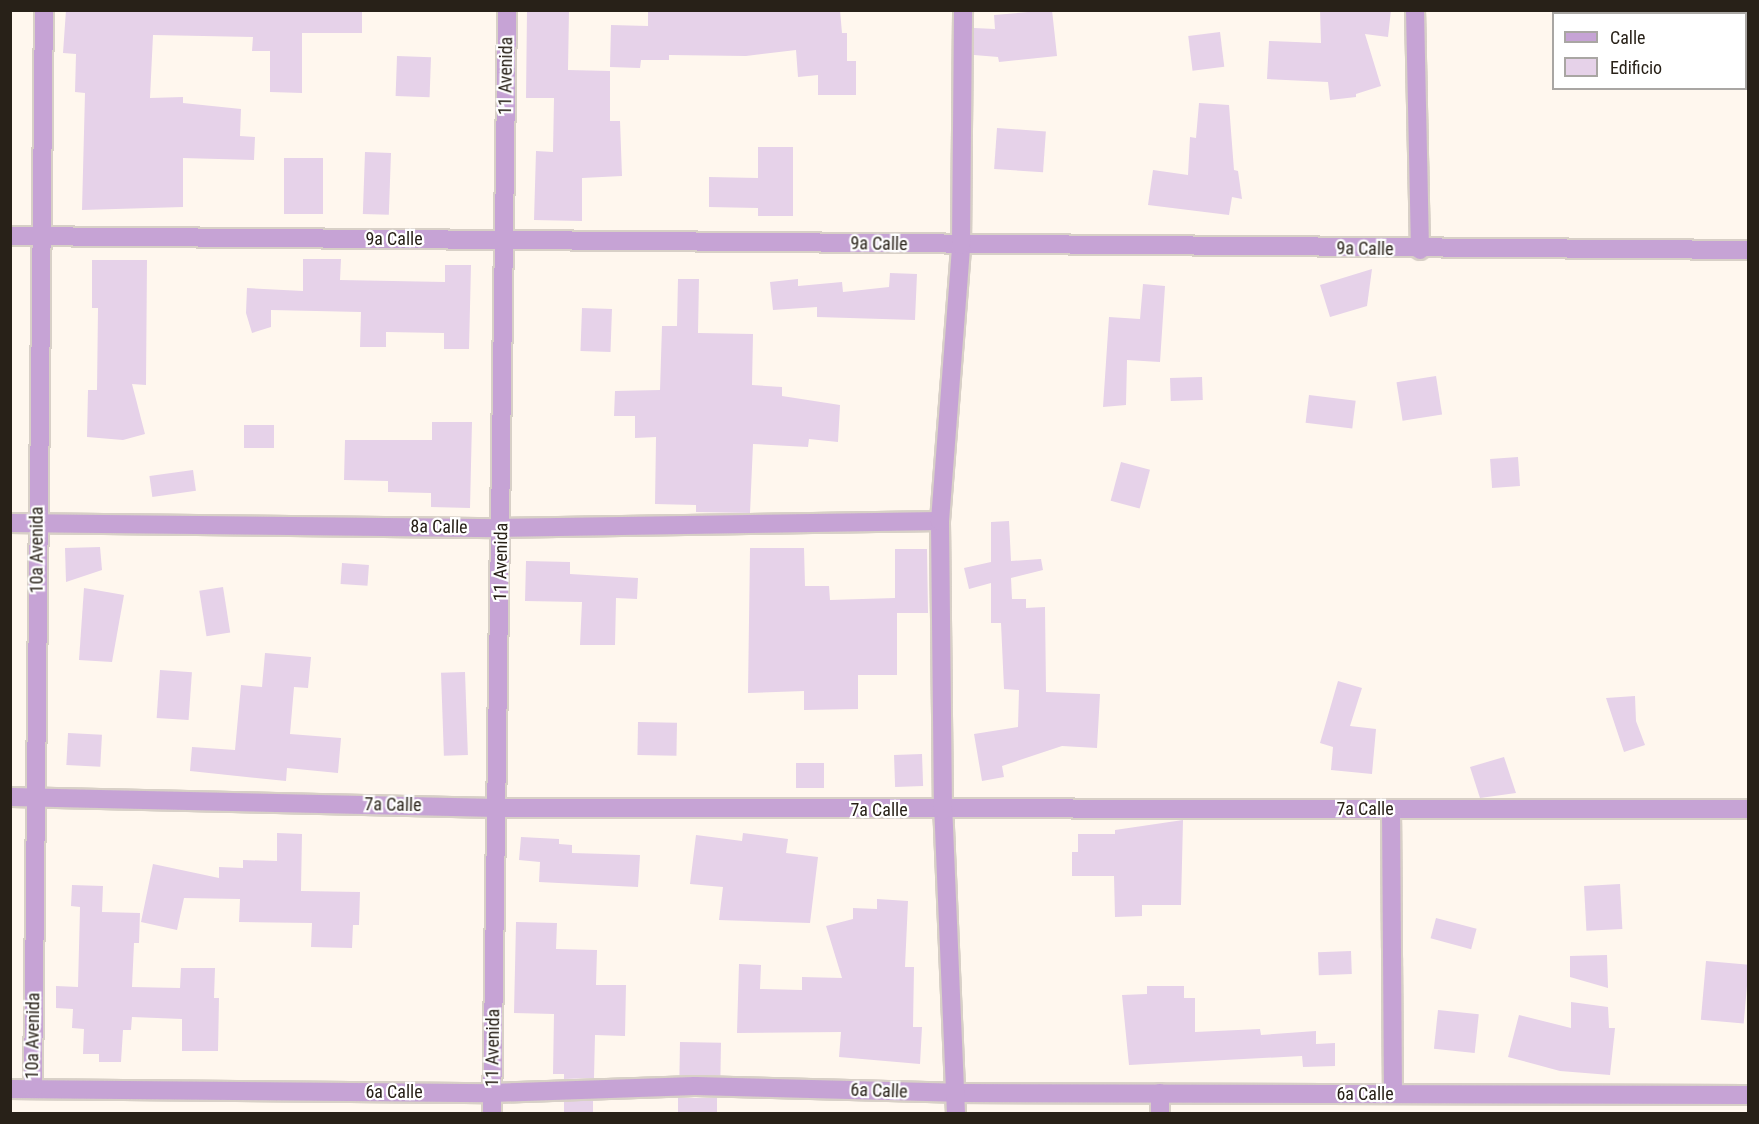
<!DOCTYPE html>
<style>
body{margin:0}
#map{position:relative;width:1759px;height:1124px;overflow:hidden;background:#fff7ee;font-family:"Roboto Condensed",sans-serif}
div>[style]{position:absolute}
.building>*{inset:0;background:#e6d2e9;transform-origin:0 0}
.roads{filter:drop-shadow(2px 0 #d8d0c7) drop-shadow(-2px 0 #d8d0c7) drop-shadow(0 2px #d8d0c7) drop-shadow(0 -2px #d8d0c7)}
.minor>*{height:18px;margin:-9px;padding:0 9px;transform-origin:9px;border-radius:9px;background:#c6a3d5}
span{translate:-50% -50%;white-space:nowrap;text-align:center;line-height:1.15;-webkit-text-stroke:4.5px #fff;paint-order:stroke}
.street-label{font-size:18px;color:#282118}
.frame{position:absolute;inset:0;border:12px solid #282118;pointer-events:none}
.legend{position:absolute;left:1552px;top:12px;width:195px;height:78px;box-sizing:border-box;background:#fff;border:2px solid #a9a6a3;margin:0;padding:8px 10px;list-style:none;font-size:18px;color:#282118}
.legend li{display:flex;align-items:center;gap:12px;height:30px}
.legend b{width:30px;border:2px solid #a9a6a3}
</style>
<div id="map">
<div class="building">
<i style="clip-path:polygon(66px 10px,362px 10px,362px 33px,302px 33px,302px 93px,270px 92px,270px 51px,252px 51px,253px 37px,153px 35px,150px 98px,183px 97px,183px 103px,241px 109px,240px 136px,255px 137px,254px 160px,183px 158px,183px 207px,82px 210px,85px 93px,75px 92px,76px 54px,63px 53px)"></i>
<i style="clip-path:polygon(527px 10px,569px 10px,568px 70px,610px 71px,610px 121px,620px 121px,622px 176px,582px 178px,582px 221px,534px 220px,536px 151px,553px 152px,554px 98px,526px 98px)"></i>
<i style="clip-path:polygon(648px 10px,840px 10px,842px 33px,847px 33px,847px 61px,856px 61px,856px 95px,818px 95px,818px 75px,798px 77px,796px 50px,746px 56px,669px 55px,669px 60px,641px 60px,640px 68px,610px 67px,611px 25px,648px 26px)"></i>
<i style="clip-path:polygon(1052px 10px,1057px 56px,999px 62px,998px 57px,974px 55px,974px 28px,995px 29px,994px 15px)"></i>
<i style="clip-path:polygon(1320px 10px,1391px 10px,1388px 37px,1365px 34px,1381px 86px,1356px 94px,1356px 97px,1330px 100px,1328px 82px,1267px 79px,1269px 41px,1321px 43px)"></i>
<i style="left:1220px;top:32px;width:35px;height:32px;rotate:83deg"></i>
<i style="left:397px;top:56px;width:34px;height:40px;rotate:2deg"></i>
<i style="clip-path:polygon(1199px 103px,1229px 105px,1234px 170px,1238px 171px,1242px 199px,1232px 197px,1229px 215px,1148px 205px,1153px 170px,1188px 175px,1190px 137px,1196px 138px)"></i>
<i style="left:997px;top:128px;width:49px;height:41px;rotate:4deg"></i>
<i style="clip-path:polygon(758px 147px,793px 147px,793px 216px,758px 216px,758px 208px,709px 207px,709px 177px,758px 178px)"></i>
<i style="left:365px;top:152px;width:26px;height:62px;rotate:2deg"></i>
<i style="left:284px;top:158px;width:39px;height:56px"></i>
<i style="clip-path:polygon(303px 259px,341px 259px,340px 280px,445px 282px,445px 265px,471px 265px,469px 349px,444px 349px,444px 333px,386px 332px,386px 347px,360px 347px,361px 312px,271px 310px,271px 327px,252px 333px,246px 313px,247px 288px,303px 291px)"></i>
<i style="clip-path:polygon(92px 260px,147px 260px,146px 385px,132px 384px,145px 434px,123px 440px,87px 437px,88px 390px,97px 390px,98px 308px,92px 308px)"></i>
<i style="clip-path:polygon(1372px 269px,1367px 306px,1330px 317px,1320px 285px)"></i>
<i style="clip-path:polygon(890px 273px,917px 274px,915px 320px,817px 317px,817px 307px,773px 310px,770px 282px,798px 279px,798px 286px,842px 282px,843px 292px,889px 287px)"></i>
<i style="clip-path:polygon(678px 279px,699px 279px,698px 333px,753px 334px,752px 385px,782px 387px,782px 396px,840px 405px,838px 442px,809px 439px,808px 447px,753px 444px,750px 513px,696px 512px,696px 505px,655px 504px,656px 437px,635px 438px,635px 416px,614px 416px,615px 391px,660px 390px,662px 326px,677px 326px)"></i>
<i style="clip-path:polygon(1143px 284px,1165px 286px,1160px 362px,1127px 360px,1126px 405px,1103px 407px,1109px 317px,1140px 319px)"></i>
<i style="left:582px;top:308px;width:30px;height:43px;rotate:2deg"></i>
<i style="left:1436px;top:376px;width:39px;height:40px;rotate:81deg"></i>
<i style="left:1202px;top:377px;width:23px;height:32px;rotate:88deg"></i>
<i style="left:1309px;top:395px;width:47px;height:28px;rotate:7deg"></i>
<i style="clip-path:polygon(432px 422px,472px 422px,470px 508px,431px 507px,431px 493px,388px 492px,388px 481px,344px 480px,345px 440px,432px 440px)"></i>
<i style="left:244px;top:425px;width:30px;height:23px"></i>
<i style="left:1518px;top:457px;width:29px;height:28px;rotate:86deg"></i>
<i style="left:1121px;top:462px;width:30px;height:40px;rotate:15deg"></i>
<i style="left:193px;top:470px;width:21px;height:44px;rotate:82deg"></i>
<i style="clip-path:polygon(1009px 521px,1011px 561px,1041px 559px,1043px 570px,1011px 578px,1012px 599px,1026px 599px,1026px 608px,1045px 607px,1046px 692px,1100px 694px,1097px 748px,1062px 746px,1002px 766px,1004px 777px,982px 781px,974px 734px,1018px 727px,1019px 690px,1004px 689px,1001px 623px,991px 623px,991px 583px,969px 589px,964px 568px,991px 562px,991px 522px)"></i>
<i style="clip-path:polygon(100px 547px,102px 570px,66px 582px,65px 548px)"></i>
<i style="clip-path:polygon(750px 548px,804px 548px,805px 586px,829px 586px,830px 600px,895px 598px,895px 549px,927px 549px,928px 613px,897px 613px,897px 675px,858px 675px,858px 709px,804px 710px,804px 691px,748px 693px)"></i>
<i style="clip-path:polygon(526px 561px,570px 562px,570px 574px,638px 578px,637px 599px,616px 598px,615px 645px,580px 645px,582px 602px,525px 601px)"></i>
<i style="left:342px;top:563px;width:27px;height:21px;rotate:4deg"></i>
<i style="left:223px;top:587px;width:46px;height:24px;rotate:81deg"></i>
<i style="clip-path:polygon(84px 588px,124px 595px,112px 662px,79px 660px)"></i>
<i style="clip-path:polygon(265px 653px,311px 657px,308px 688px,294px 687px,290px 734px,341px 738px,338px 773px,287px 768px,286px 781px,190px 771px,192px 747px,235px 750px,241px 685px,262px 687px)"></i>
<i style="left:160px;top:670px;width:32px;height:48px;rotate:4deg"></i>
<i style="left:465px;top:672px;width:83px;height:24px;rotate:88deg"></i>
<i style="clip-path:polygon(1338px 681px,1362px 688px,1350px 726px,1376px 729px,1372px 774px,1331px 770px,1333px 747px,1320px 743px)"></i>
<i style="clip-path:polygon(1635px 696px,1636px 721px,1645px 745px,1624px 752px,1606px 698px)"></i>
<i style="left:638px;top:722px;width:39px;height:33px;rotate:1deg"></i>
<i style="left:68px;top:733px;width:34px;height:32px;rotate:3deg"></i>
<i style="left:922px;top:754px;width:32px;height:28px;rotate:88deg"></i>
<i style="clip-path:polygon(1504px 757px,1516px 793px,1480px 798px,1470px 767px)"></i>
<i style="left:796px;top:763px;width:28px;height:25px"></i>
<i style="clip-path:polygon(1183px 820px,1181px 905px,1142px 905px,1142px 916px,1115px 917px,1114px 876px,1072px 876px,1072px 852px,1078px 852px,1078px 834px,1115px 834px,1115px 830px)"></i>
<i style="clip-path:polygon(277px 833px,302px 834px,301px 891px,360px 892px,359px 925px,353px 925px,352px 948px,311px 947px,312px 923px,239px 922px,240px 899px,184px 898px,177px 930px,141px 922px,153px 864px,219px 878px,219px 867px,243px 868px,243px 860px,277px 861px)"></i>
<i style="clip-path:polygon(743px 833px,788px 839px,786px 853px,818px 857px,810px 923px,719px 920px,723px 887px,690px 884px,696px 835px,742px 841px)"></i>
<i style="clip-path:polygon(521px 837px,559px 839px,559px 844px,572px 845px,572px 853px,640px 855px,638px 887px,539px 882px,540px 862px,519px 860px)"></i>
<i style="left:1620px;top:884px;width:45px;height:36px;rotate:87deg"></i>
<i style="clip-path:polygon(72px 885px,103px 886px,102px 912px,140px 913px,139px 943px,134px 943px,132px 987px,180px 988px,181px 968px,215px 968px,214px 998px,219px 998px,218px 1051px,182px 1051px,182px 1019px,132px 1017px,131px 1030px,123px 1030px,121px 1062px,99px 1062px,99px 1054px,83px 1054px,84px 1029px,72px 1028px,73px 1009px,56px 1008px,56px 986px,78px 987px,80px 907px,71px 906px)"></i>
<i style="clip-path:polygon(877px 899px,908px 901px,905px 967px,914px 967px,913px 1027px,922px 1027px,920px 1064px,839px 1057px,841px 1032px,737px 1033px,739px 964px,761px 965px,760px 989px,802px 990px,802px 977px,842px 978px,826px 926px,853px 919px,853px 908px,877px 909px)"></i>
<i style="left:1436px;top:918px;width:42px;height:21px;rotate:15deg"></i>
<i style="clip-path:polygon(516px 922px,557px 923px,556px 949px,597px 950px,596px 985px,626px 985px,625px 1036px,595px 1035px,594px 1078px,564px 1079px,564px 1074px,553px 1074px,554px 1014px,514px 1013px)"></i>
<i style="left:1351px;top:951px;width:23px;height:33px;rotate:88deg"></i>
<i style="clip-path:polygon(1607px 955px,1608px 988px,1570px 977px,1570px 956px)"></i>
<i style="left:1706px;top:961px;width:43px;height:59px;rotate:5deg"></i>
<i style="clip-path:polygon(1147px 986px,1184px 986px,1184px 998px,1195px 998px,1195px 1032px,1260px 1029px,1261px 1035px,1316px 1031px,1316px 1044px,1335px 1043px,1335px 1066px,1303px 1067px,1302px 1056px,1129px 1065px,1122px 995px,1147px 994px)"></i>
<i style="clip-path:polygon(1571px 1002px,1608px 1007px,1609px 1028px,1615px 1028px,1610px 1075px,1560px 1071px,1508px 1057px,1519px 1015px,1571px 1028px)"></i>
<i style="left:1438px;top:1010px;width:41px;height:39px;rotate:6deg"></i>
<i style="left:680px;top:1042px;width:41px;height:33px;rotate:1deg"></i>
<i style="left:678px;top:1098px;width:39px;height:15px"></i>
<i style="left:593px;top:1101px;width:12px;height:29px;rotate:90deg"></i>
</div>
<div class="roads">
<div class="minor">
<i style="left:1415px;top:10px;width:240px;rotate:88.8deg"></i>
<i style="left:10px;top:236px;width:1738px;rotate:0.46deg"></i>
<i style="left:10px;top:523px;width:491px;rotate:0.6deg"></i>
<i style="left:501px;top:528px;width:439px;rotate:-0.9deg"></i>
<i style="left:10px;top:797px;width:488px;rotate:1.3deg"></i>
<i style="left:498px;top:808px;width:1250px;rotate:0.05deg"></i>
<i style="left:1391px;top:809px;width:285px;rotate:89.6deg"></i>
<i style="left:10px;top:1089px;width:482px;rotate:0.5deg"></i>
<i style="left:492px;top:1093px;width:203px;rotate:-2deg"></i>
<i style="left:695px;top:1086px;width:261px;rotate:1.5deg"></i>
<i style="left:956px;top:1093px;width:792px;rotate:0.14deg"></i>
<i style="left:33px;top:1089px;width:1079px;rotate:-89.42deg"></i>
<i style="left:492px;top:1114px;width:1104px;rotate:-89.22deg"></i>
<i style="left:956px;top:1114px;width:304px;rotate:-92.4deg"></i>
<i style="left:943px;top:810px;width:289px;rotate:-90.6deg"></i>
<i style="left:940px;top:521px;width:277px;rotate:-85.6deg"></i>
<i style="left:961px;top:245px;width:235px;rotate:-89.5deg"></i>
<i style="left:1160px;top:1114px;width:21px;rotate:-90deg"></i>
</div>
</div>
<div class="street-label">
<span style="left:506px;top:76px;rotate:-89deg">11 Avenida</span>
<span style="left:394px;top:239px">9a Calle</span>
<span style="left:879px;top:244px;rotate:1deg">9a Calle</span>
<span style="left:1365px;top:249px;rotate:1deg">9a Calle</span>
<span style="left:439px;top:527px;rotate:1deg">8a Calle</span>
<span style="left:37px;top:550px;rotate:-90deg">10a Avenida</span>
<span style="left:501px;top:562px;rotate:-89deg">11 Avenida</span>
<span style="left:393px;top:805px;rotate:1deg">7a Calle</span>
<span style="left:1365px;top:809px">7a Calle</span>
<span style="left:879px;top:810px">7a Calle</span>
<span style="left:33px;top:1036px;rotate:-89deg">10a Avenida</span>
<span style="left:493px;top:1048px;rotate:-89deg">11 Avenida</span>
<span style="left:879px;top:1091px;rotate:2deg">6a Calle</span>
<span style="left:394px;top:1092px">6a Calle</span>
<span style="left:1365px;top:1094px">6a Calle</span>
</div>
<div class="frame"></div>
<ul class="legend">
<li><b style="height:8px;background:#c6a3d5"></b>Calle</li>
<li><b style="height:16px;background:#e6d2e9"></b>Edificio</li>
</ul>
</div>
